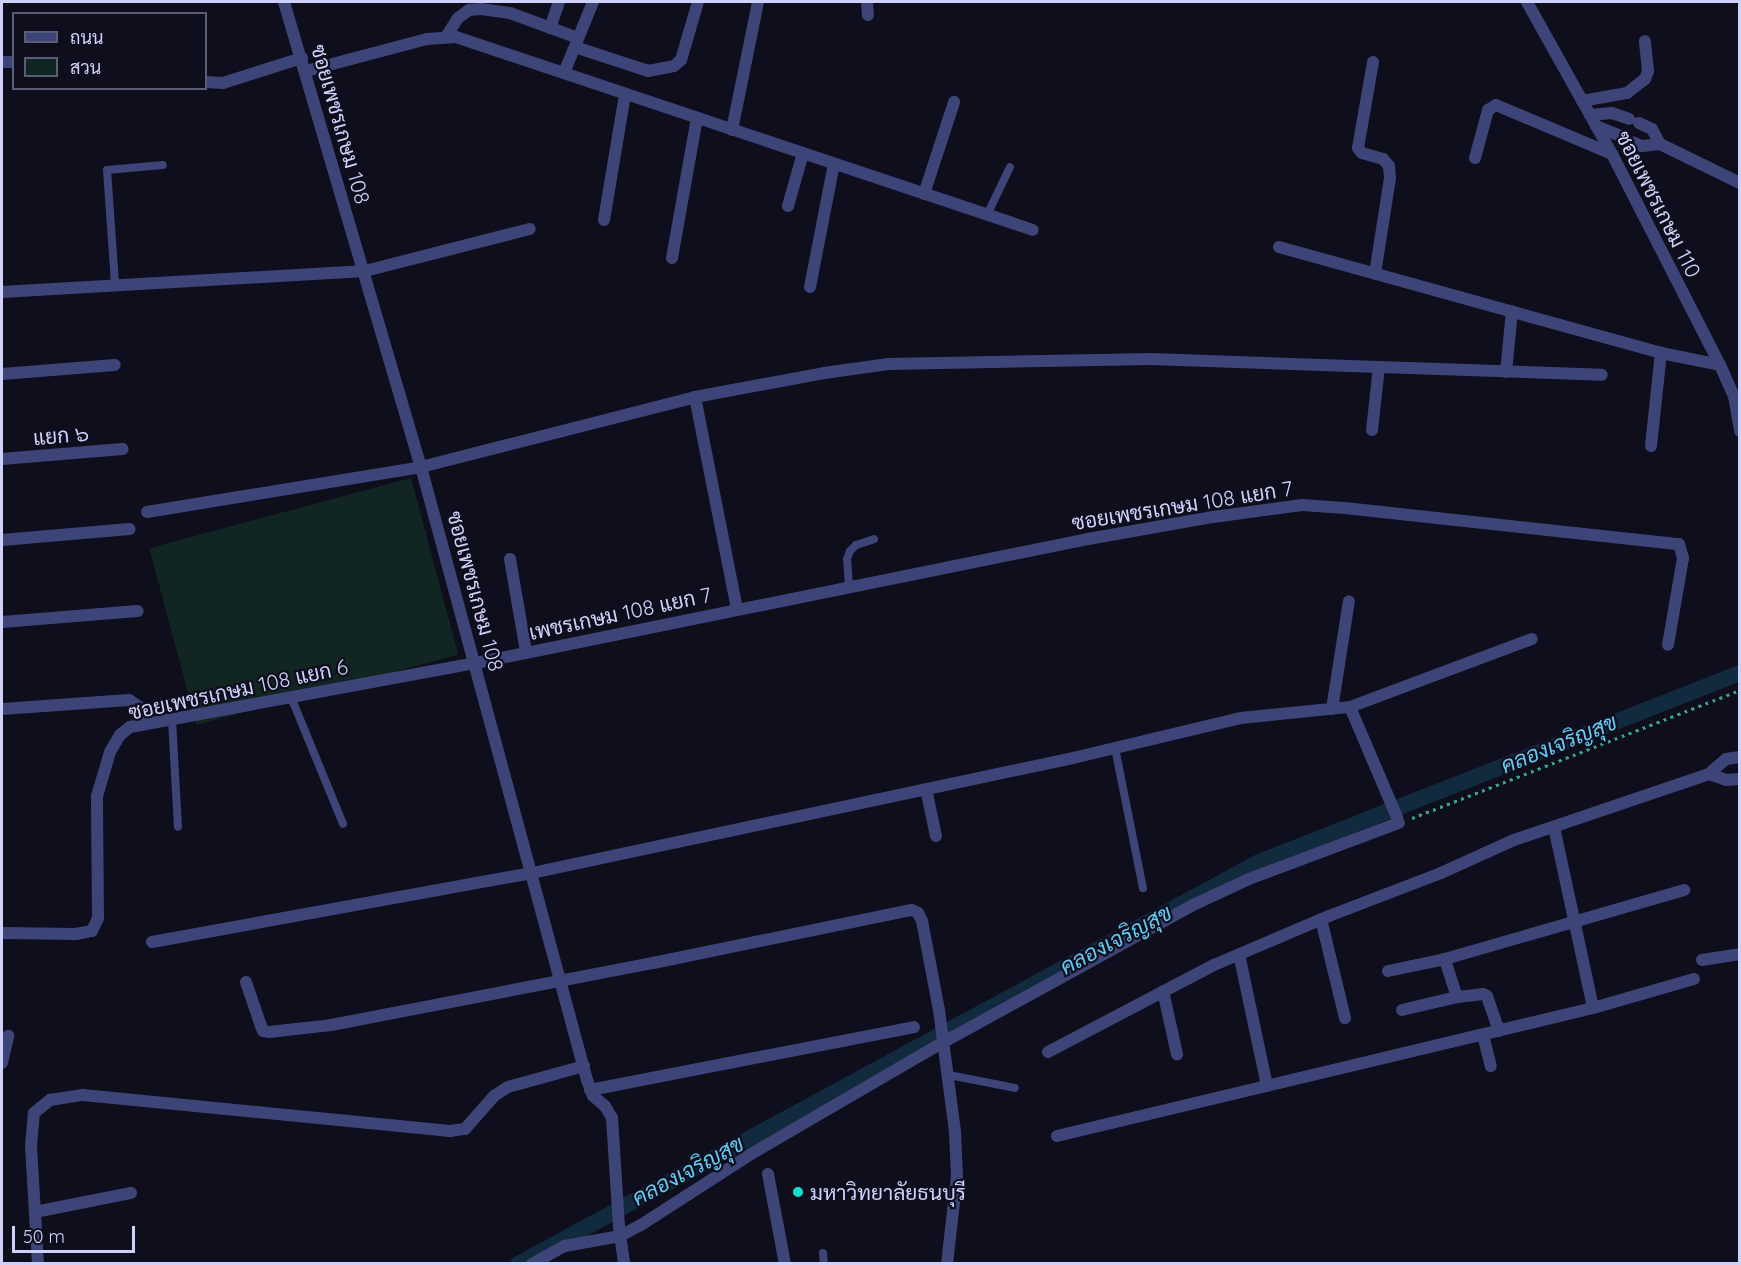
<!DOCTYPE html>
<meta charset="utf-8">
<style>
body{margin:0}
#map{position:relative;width:1741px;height:1265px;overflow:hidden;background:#0e0e1d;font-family:Quicksand,Sarabun,sans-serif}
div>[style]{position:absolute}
.green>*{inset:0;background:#112622;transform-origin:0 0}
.canal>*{height:16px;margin:-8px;padding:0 8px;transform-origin:8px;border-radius:8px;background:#112a3e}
.path>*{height:3px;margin-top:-1.5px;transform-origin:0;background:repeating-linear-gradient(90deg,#38a58b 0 3px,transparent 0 7.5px)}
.lane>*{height:8px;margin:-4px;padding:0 4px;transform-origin:4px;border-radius:4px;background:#3d4578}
.street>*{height:12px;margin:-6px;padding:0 6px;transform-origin:6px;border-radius:6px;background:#3d4578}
.dots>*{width:16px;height:16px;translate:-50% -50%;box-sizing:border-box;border:3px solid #0e0e1d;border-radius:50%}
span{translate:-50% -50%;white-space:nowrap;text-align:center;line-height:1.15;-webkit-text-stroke:4.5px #0e0e1d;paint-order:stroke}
.street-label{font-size:21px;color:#ced1fa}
.poi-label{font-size:21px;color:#ced1fa}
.left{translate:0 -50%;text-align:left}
.water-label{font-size:22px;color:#66c9f1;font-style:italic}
.frame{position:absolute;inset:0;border:3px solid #ced1fa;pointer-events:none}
.legend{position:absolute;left:12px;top:12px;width:195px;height:78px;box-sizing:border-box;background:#0e0e1d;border:2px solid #5b5c75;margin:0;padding:8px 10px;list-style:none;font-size:18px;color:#ced1fa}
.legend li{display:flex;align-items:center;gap:12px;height:30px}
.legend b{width:30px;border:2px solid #5b5c75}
.scale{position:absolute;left:12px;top:1226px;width:123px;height:27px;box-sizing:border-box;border:3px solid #ced1fa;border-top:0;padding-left:8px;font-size:18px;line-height:21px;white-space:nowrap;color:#ced1fa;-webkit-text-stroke:4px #0e0e1d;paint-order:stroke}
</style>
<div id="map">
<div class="green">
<i style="left:411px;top:478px;width:183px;height:271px;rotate:75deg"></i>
</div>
<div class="canal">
<i style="left:518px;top:1264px;width:843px;rotate:-28.48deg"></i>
<i style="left:1259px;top:862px;width:517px;rotate:-21.45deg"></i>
</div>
<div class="path">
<i style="left:1412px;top:818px;width:352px;rotate:-21.3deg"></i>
</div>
<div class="lane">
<i style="left:987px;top:215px;width:53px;rotate:-64.4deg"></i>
<i style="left:115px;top:284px;width:114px;rotate:-94deg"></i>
<i style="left:107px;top:170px;width:56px;rotate:-5.1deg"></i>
<i style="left:849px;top:587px;width:28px;rotate:-94deg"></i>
<i style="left:847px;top:559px;width:9px;rotate:-69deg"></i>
<i style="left:850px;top:551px;width:8px;rotate:-45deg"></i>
<i style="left:856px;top:545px;width:19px;rotate:-18deg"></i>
<i style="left:291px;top:697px;width:137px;rotate:67.7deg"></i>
<i style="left:172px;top:720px;width:107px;rotate:86.8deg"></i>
<i style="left:1115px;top:748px;width:143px;rotate:78.7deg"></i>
<i style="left:949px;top:1075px;width:67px;rotate:11.1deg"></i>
<i style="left:823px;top:1253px;width:11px;rotate:85deg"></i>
</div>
<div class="street">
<i style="left:284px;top:2px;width:485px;rotate:73.6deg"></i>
<i style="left:421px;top:467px;width:635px;rotate:74.85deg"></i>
<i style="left:587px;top:1080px;width:17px;rotate:69deg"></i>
<i style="left:593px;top:1096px;width:16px;rotate:40deg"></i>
<i style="left:605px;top:1106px;width:14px;rotate:60deg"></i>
<i style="left:612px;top:1118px;width:109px;rotate:86.3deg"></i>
<i style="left:619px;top:1227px;width:37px;rotate:82deg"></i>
<i style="left:867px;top:2px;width:13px;rotate:86deg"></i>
<i style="left:1527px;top:2px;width:174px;rotate:60.8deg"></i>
<i style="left:1612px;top:154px;width:237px;rotate:62.9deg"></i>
<i style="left:1720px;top:365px;width:34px;rotate:66deg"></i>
<i style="left:1734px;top:396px;width:36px;rotate:80deg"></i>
<i style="left:550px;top:28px;width:28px;rotate:-71deg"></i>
<i style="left:446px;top:37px;width:22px;rotate:-58deg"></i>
<i style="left:458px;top:18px;width:14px;rotate:-36deg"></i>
<i style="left:469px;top:10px;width:12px;rotate:-5deg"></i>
<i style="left:481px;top:9px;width:29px;rotate:8deg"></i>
<i style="left:510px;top:13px;width:72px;rotate:20.2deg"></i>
<i style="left:575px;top:47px;width:77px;rotate:18.2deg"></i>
<i style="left:648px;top:71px;width:26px;rotate:-11deg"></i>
<i style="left:674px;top:66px;width:9px;rotate:-41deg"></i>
<i style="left:681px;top:60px;width:60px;rotate:-73.7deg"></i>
<i style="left:2px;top:62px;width:12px"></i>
<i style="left:1373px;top:62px;width:87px;rotate:99.9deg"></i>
<i style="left:1358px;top:148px;width:6px;rotate:51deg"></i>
<i style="left:1362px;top:153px;width:22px;rotate:16deg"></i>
<i style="left:1383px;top:159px;width:9px;rotate:49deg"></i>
<i style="left:1389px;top:166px;width:12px;rotate:85deg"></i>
<i style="left:1390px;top:178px;width:97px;rotate:98.9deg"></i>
<i style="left:306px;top:71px;width:125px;rotate:-14.8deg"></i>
<i style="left:427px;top:39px;width:29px;rotate:-4deg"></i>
<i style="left:456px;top:37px;width:608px;rotate:18.49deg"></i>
<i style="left:564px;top:73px;width:77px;rotate:-67.8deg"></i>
<i style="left:206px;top:82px;width:17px;rotate:3deg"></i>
<i style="left:223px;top:83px;width:83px;rotate:-17.6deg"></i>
<i style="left:1582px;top:101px;width:46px;rotate:-10.1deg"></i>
<i style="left:1627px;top:93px;width:23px;rotate:-38deg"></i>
<i style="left:1645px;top:79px;width:9px;rotate:-69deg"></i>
<i style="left:1648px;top:71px;width:30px;rotate:-96deg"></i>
<i style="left:1590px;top:115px;width:22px;rotate:-5deg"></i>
<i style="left:1612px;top:113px;width:18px;rotate:19deg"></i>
<i style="left:1639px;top:123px;width:14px;rotate:25deg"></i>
<i style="left:1652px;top:129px;width:17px;rotate:62deg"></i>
<i style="left:1596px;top:126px;width:27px;rotate:22deg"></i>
<i style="left:732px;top:130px;width:131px;rotate:-78.5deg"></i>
<i style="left:1632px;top:142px;width:11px;rotate:22deg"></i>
<i style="left:1642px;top:146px;width:18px;rotate:-6deg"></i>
<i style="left:1660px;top:144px;width:89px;rotate:26deg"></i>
<i style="left:1475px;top:158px;width:50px;rotate:-74.8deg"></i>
<i style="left:1488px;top:110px;width:9px;rotate:-32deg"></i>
<i style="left:1496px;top:105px;width:126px;rotate:22.9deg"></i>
<i style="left:924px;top:194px;width:97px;rotate:-71.9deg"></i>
<i style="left:788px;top:206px;width:55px;rotate:-74.2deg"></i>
<i style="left:604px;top:220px;width:128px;rotate:-80.5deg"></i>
<i style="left:1279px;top:247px;width:396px;rotate:15.5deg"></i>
<i style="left:1661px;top:353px;width:60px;rotate:11.5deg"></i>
<i style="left:672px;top:258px;width:142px;rotate:-79.9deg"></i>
<i style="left:810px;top:287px;width:125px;rotate:-79deg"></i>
<i style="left:2px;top:292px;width:364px;rotate:-3.3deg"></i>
<i style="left:365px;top:271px;width:170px;rotate:-14.3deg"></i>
<i style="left:1506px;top:372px;width:61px;rotate:-84.4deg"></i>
<i style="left:2px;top:374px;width:113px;rotate:-4.6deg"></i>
<i style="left:695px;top:397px;width:216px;rotate:78.8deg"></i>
<i style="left:1372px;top:430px;width:63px;rotate:-83.7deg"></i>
<i style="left:1651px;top:446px;width:94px;rotate:-83.9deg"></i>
<i style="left:2px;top:459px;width:121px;rotate:-4.7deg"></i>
<i style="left:147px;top:512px;width:278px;rotate:-9.3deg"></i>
<i style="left:421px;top:467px;width:283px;rotate:-14.3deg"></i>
<i style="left:695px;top:397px;width:131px;rotate:-10.5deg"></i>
<i style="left:824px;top:373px;width:65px;rotate:-8deg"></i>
<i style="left:888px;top:364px;width:263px;rotate:-1.1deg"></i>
<i style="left:1151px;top:359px;width:451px;rotate:2deg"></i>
<i style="left:2px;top:540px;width:128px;rotate:-4.9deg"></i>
<i style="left:510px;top:559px;width:94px;rotate:80.2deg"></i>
<i style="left:2px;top:622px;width:136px;rotate:-4.6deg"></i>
<i style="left:1350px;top:707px;width:120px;rotate:66.9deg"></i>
<i style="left:2px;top:709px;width:127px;rotate:-4.1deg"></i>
<i style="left:129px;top:700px;width:18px;rotate:34deg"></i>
<i style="left:144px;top:710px;width:14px;rotate:69deg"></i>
<i style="left:1332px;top:709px;width:109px;rotate:-81.1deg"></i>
<i style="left:1740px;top:757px;width:14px;rotate:172deg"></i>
<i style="left:1726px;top:759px;width:23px;rotate:139deg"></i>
<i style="left:1709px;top:774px;width:18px;rotate:19deg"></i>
<i style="left:1726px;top:780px;width:14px;rotate:-4deg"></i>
<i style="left:926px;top:789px;width:48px;rotate:78deg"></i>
<i style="left:1554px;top:827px;width:185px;rotate:77.8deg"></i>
<i style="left:1321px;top:919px;width:102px;rotate:76.4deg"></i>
<i style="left:2px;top:933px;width:74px;rotate:0.8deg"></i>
<i style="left:76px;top:934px;width:16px;rotate:-11deg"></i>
<i style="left:92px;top:931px;width:14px;rotate:-65deg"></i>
<i style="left:98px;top:918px;width:122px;rotate:-90.5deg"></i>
<i style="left:97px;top:796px;width:46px;rotate:-73.5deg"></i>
<i style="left:110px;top:752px;width:20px;rotate:-60deg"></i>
<i style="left:120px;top:735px;width:13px;rotate:-39deg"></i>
<i style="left:130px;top:727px;width:352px;rotate:-10.5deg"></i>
<i style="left:476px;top:663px;width:624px;rotate:-11.45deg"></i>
<i style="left:1088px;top:539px;width:127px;rotate:-10deg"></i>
<i style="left:1213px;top:517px;width:90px;rotate:-7.7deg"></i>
<i style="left:1302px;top:505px;width:43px;rotate:4deg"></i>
<i style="left:1345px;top:508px;width:336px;rotate:6.2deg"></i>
<i style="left:1679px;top:544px;width:15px;rotate:74deg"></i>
<i style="left:1683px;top:558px;width:88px;rotate:99.8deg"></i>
<i style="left:152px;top:942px;width:386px;rotate:-10.3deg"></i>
<i style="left:532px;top:873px;width:553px;rotate:-12deg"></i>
<i style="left:1073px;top:758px;width:173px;rotate:-13.4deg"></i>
<i style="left:1241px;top:718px;width:110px;rotate:-5.8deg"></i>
<i style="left:1350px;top:707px;width:194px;rotate:-20.5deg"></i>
<i style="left:1239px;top:954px;width:135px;rotate:78deg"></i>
<i style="left:1702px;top:960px;width:38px;rotate:-9deg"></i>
<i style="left:1388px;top:971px;width:58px;rotate:-11.9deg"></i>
<i style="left:246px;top:982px;width:46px;rotate:71.2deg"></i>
<i style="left:261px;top:1026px;width:5px;rotate:68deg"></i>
<i style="left:263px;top:1031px;width:6px;rotate:9deg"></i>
<i style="left:269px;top:1032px;width:62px;rotate:-6.4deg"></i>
<i style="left:331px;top:1025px;width:328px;rotate:-10.9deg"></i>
<i style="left:653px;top:963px;width:264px;rotate:-11.6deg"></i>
<i style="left:912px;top:910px;width:7px;rotate:27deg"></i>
<i style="left:918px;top:913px;width:9px;rotate:63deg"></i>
<i style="left:922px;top:921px;width:91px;rotate:79.2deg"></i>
<i style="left:939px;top:1010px;width:123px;rotate:82.5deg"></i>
<i style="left:955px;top:1132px;width:44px;rotate:87.4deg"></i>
<i style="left:957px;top:1176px;width:89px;rotate:96.5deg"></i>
<i style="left:1163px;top:991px;width:65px;rotate:77.5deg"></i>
<i style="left:1402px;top:1010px;width:57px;rotate:-13.3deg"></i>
<i style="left:1499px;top:1031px;width:37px;rotate:-109deg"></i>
<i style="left:1487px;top:996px;width:4px;rotate:-153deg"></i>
<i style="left:1483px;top:994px;width:26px;rotate:173deg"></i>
<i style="left:1457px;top:997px;width:40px;rotate:-108deg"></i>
<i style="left:1445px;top:959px;width:249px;rotate:-16.1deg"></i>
<i style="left:1483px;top:1035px;width:32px;rotate:76deg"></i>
<i style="left:1048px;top:1052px;width:187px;rotate:-27.7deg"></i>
<i style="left:1214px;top:965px;width:125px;rotate:-23.1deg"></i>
<i style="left:1329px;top:916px;width:120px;rotate:-21deg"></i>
<i style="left:1441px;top:873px;width:80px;rotate:-24.3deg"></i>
<i style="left:1514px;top:840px;width:206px;rotate:-18.7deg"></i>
<i style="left:2px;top:1063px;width:28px;rotate:-77deg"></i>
<i style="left:590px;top:1090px;width:330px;rotate:-11deg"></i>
<i style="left:1057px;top:1136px;width:551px;rotate:-13.43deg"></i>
<i style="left:1593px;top:1008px;width:105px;rotate:-16deg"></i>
<i style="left:768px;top:1174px;width:92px;rotate:79.3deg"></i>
<i style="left:35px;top:1212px;width:98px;rotate:-11.2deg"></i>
<i style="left:38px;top:1264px;width:118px;rotate:-93.4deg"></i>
<i style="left:31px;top:1146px;width:33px;rotate:-85deg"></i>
<i style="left:34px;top:1113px;width:21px;rotate:-39deg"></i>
<i style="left:50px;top:1100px;width:33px;rotate:-9deg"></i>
<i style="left:83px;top:1095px;width:369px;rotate:5.6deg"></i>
<i style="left:450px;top:1131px;width:15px;rotate:-8deg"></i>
<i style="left:465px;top:1129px;width:44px;rotate:-48.7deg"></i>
<i style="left:494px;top:1096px;width:17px;rotate:-33deg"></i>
<i style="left:508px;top:1087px;width:79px;rotate:-15.4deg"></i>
<i style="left:532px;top:1264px;width:38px;rotate:-29deg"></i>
<i style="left:565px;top:1246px;width:56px;rotate:-10.3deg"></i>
<i style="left:620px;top:1236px;width:24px;rotate:-28deg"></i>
<i style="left:641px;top:1225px;width:131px;rotate:-32.8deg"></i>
<i style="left:751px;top:1154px;width:221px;rotate:-30.2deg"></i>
<i style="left:942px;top:1043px;width:286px;rotate:-28.8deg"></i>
<i style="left:1193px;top:905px;width:62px;rotate:-24.9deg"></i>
<i style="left:1249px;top:879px;width:160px;rotate:-20.5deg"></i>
</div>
<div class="dots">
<i style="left:798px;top:1192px;background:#15e0d0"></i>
</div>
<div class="street-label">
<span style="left:341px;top:124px;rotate:74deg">ซอยเพชรเกษม 108</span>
<span style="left:1659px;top:204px;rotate:63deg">ซอยเพชรเกษม 110</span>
<span style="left:61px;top:435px;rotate:-5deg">แยก ๖</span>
<span style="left:1182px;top:505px;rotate:-9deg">ซอยเพชรเกษม 108 แยก 7</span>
<span style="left:476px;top:591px;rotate:75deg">ซอยเพชรเกษม 108</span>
<span style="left:620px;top:613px;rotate:-12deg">เพชรเกษม 108 แยก 7</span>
<span style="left:238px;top:689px;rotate:-12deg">ซอยเพชรเกษม 108 แยก 6</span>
</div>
<div class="poi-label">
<span class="left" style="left:810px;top:1192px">มหาวิทยาลัยธนบุรี</span>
</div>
<div class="water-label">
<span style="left:1559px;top:744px;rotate:-22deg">คลองเจริญสุข</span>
<span style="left:1116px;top:940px;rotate:-28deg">คลองเจริญสุข</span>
<span style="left:688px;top:1171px;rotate:-28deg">คลองเจริญสุข</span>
</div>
<div class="frame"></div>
<ul class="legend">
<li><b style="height:8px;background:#3d4578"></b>ถนน</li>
<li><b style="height:16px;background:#112622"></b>สวน</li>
</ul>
<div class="scale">50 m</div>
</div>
